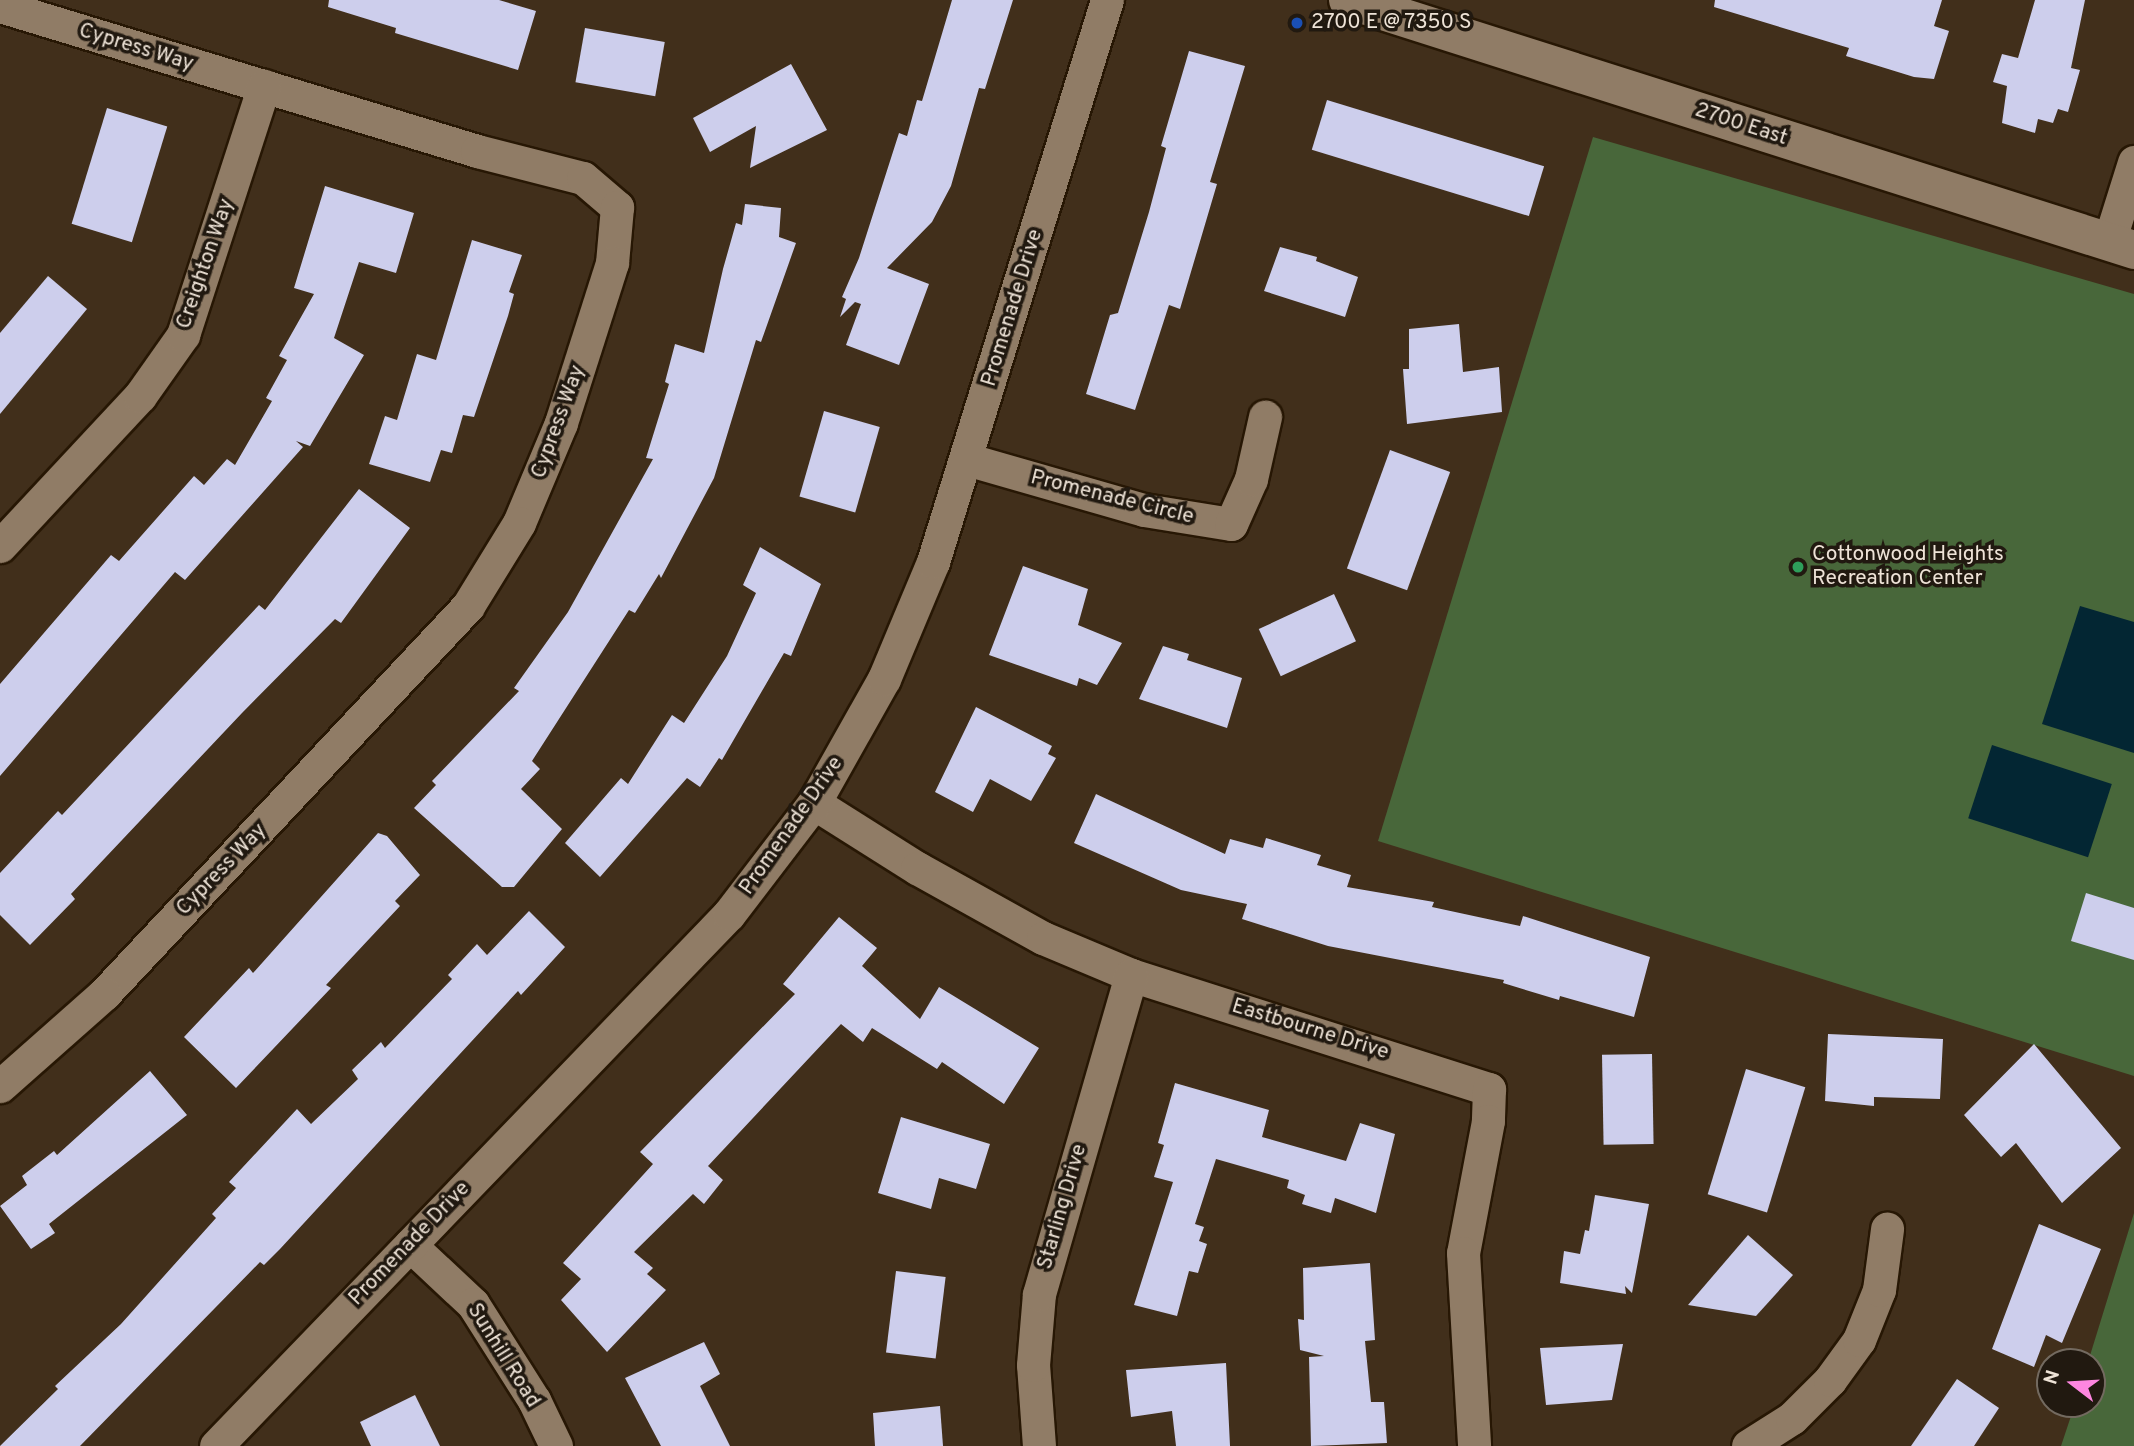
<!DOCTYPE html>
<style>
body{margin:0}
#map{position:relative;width:2134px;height:1446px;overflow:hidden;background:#412f1b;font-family:Overpass,sans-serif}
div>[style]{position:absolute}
.green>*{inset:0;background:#48673a}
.water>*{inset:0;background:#032633;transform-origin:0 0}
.building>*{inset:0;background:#cdceec;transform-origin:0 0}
.roads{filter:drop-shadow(2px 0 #271704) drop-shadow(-2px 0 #271704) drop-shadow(0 2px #271704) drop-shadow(0 -2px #271704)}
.minor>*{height:33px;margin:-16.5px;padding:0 16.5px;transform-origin:16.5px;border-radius:16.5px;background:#907c66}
.tertiary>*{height:38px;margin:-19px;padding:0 19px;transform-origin:19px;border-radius:19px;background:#907c66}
.dots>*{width:19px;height:19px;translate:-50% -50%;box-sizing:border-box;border:4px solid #211910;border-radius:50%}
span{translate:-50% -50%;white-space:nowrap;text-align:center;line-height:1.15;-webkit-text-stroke:7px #211910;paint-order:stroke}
.poi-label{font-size:21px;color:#eee3d7}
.left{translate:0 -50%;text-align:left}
.street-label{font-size:21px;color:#eee3d7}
.north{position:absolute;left:2036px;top:1348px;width:70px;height:70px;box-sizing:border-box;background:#211910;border:2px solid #736a60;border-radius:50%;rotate:287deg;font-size:19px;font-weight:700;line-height:28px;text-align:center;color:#eee3d7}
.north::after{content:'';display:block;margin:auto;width:24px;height:32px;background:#fe86e0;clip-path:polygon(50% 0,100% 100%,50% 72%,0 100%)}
</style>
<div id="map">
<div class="green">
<i style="clip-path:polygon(1593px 137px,2134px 294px,2134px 1076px,1378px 841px)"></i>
<i style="clip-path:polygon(2134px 1213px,2134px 1446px,2061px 1446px,2075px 1404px,2092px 1404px,2092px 1362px,2088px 1362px)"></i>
</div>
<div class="water">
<i style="clip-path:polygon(2080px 606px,2134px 622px,2134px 753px,2042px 724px)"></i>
<i style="left:1992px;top:745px;width:126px;height:77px;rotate:18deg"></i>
</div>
<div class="building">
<i style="clip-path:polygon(329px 0,499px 0,536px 11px,518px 70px,395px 33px,396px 28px,328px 7px)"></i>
<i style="clip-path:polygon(952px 0,1013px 0,985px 89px,979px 88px,951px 186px,932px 222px,887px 268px,929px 284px,899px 365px,846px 345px,861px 304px,855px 302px,840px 317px,846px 299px,842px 297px,859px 258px,899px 133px,907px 136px,917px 100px,922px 101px)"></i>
<i style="clip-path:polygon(1715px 0,1942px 0,1934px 26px,1949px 31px,1934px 79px,1914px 77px,1846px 56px,1849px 48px,1714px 7px)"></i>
<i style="clip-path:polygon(2035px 0,2085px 0,2071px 68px,2080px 70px,2068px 112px,2058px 109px,2053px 123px,2038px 119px,2035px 133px,2002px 123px,2007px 86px,1993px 82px,2002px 54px,2018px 58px)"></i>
<i style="left:585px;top:28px;width:81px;height:55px;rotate:10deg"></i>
<i style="clip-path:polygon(1189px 51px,1245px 66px,1210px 182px,1217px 184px,1180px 309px,1169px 305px,1135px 410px,1086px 394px,1110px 315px,1118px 313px,1149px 212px,1166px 148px,1161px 146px)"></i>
<i style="clip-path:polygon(791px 64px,827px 130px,750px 168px,756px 126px,710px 152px,693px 118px)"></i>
<i style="left:1327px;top:100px;width:227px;height:52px;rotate:17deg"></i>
<i style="left:107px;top:108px;width:63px;height:121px;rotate:17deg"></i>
<i style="clip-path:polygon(325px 186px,414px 213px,396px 273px,359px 262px,334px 338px,364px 355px,310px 446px,296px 441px,303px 447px,185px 580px,175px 572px,0 776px,0 684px,111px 555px,119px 561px,194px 476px,204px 485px,227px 459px,235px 465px,272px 401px,266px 398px,287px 360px,279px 356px,314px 294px,294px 288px)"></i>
<i style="clip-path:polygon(745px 204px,781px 208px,779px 237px,796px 243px,761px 342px,756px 340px,714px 478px,661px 578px,659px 574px,635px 613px,629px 610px,532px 761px,540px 769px,521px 789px,562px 829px,514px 887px,502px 887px,414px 808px,436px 785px,432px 781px,519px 691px,514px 688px,568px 612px,653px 459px,646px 458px,669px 384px,665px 382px,675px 344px,704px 353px,723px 269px,736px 223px,742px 225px)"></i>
<i style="clip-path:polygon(472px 240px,522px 255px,509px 292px,514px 294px,508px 316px,474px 417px,463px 415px,452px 453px,441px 450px,430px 482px,369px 464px,385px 416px,397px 420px,417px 354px,436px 360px)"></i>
<i style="clip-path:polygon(1280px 247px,1317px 257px,1316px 261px,1358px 277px,1345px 317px,1264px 291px)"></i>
<i style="clip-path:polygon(48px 276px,87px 309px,0 414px,0 333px)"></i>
<i style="clip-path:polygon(1459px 324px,1463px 372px,1499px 367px,1502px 412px,1407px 424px,1403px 369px,1409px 369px,1409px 329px)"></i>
<i style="left:824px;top:411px;width:58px;height:89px;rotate:16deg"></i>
<i style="left:1390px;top:450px;width:64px;height:126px;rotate:20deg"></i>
<i style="clip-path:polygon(359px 489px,410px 528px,341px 623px,335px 619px,242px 713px,71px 894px,75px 899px,30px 945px,0 915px,0 873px,58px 811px,62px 815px,259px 605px,265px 610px)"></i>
<i style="clip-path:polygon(760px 547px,821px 584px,791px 656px,784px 653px,722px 760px,719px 758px,700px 787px,687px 778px,600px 877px,565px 843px,621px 778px,628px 784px,672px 715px,684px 723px,727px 656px,756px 593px,743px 585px)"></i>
<i style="clip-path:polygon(1023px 566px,1088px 589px,1078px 625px,1122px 643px,1097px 685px,1079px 678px,1077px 686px,989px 655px)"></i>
<i style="left:1334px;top:594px;width:52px;height:83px;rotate:65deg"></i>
<i style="clip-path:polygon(1163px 646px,1189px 654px,1187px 660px,1242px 678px,1227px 728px,1139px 699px)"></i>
<i style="clip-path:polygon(976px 707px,1052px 746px,1048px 754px,1056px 758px,1031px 801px,990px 779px,973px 812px,935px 792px)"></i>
<i style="clip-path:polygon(1096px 794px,1225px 854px,1230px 839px,1263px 848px,1266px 838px,1321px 855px,1317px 865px,1351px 875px,1347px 887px,1434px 902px,1432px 907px,1520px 926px,1523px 916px,1650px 957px,1634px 1017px,1560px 996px,1559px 1000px,1503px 983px,1504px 980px,1328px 946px,1242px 919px,1247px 904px,1181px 890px,1074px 843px)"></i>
<i style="clip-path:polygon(378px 833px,387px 836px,420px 875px,395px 901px,400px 906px,326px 985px,331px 988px,236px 1088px,184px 1037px,249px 968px,253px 973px)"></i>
<i style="clip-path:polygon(2086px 893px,2134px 908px,2134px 960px,2071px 941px)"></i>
<i style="clip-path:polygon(529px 911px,565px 947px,521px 995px,518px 991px,280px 1249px,264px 1265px,260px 1262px,80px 1446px,0 1446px,58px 1389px,55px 1386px,121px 1324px,216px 1218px,212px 1214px,236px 1188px,229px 1182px,297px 1109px,311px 1124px,358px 1079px,352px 1070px,381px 1042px,385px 1048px,452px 979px,448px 975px,477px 944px,487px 955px)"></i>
<i style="clip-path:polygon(839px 917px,877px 948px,862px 966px,920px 1019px,939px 987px,1039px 1048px,1004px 1104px,942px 1062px,937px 1069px,872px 1028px,863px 1042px,841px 1024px,708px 1166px,723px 1180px,704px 1204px,693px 1194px,634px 1252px,653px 1268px,647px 1274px,666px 1290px,607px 1352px,561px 1300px,581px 1279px,563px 1263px,653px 1164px,640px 1152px,795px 994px,783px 984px)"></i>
<i style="clip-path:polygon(1828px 1034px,1943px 1039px,1940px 1099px,1874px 1097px,1874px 1106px,1825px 1101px)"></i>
<i style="clip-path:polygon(2034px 1044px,2121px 1148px,2062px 1203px,2016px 1143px,2001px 1157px,1964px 1115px)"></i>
<i style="left:1652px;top:1054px;width:90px;height:50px;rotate:89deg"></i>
<i style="left:1746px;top:1069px;width:62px;height:131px;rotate:17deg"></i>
<i style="clip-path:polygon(150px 1071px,187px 1115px,49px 1224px,55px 1233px,31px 1249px,0 1206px,27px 1185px,22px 1176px,54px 1151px,57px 1155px)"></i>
<i style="clip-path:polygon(1175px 1083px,1269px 1110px,1262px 1137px,1346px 1161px,1360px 1123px,1395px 1134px,1376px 1213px,1335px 1198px,1331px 1213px,1302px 1204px,1305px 1195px,1287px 1188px,1289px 1180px,1216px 1159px,1195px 1224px,1204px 1227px,1199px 1241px,1207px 1244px,1198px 1273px,1189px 1271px,1177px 1316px,1134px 1305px,1173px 1182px,1154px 1177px,1164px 1145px,1158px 1143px)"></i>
<i style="clip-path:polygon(901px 1117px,990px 1144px,976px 1189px,939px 1178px,931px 1209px,878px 1193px)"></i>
<i style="clip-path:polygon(1595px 1195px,1649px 1204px,1632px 1293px,1625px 1286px,1626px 1294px,1560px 1283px,1564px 1251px,1580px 1254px,1585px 1230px,1589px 1231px)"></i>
<i style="clip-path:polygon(2039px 1224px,2101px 1249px,2062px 1343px,2046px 1335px,2034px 1367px,1992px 1349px)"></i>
<i style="clip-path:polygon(1748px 1235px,1793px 1275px,1756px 1316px,1688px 1305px)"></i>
<i style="clip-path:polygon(1370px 1263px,1375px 1340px,1365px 1341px,1371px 1402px,1384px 1402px,1387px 1443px,1311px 1446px,1309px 1357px,1324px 1356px,1300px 1350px,1298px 1319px,1304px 1320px,1303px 1268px)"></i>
<i style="left:896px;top:1271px;width:50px;height:82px;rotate:7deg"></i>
<i style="clip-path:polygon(704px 1342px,720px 1374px,700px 1386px,730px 1446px,661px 1446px,625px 1378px)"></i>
<i style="clip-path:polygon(1623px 1344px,1612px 1400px,1546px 1405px,1540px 1348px)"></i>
<i style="clip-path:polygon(1226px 1363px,1230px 1446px,1176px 1446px,1172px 1411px,1131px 1417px,1126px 1370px)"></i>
<i style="clip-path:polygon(1957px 1379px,1999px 1408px,1974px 1446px,1911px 1446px)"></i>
<i style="clip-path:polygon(415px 1395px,440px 1446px,371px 1446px,360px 1422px)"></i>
<i style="clip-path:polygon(940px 1406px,943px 1446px,875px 1446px,873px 1413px)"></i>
</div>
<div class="roads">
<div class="minor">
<i style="left:0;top:6px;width:499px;rotate:16.9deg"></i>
<i style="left:477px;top:151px;width:109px;rotate:14.3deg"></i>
<i style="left:583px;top:178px;width:45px;rotate:40.5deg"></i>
<i style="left:617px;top:207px;width:56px;rotate:95.1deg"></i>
<i style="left:612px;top:263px;width:168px;rotate:107.7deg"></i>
<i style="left:561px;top:423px;width:108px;rotate:112.8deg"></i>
<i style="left:519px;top:523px;width:97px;rotate:121.6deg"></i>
<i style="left:468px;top:606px;width:532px;rotate:133.17deg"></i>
<i style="left:104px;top:994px;width:139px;rotate:138.5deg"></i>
<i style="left:2109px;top:242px;width:84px;rotate:-72.6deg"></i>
<i style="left:966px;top:459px;width:185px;rotate:16deg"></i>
<i style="left:1144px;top:510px;width:88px;rotate:9.1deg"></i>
<i style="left:1231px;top:524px;width:49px;rotate:-66deg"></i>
<i style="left:1251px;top:479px;width:64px;rotate:-77.3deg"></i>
<i style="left:0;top:546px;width:205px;rotate:-47deg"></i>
<i style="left:140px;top:396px;width:75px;rotate:-54.8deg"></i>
<i style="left:183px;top:335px;width:262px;rotate:-72deg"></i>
<i style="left:814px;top:803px;width:122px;rotate:32.3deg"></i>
<i style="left:917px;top:868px;width:144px;rotate:29.1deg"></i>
<i style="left:1043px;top:938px;width:95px;rotate:22.8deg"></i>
<i style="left:1131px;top:975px;width:376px;rotate:17.7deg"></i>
<i style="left:1489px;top:1089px;width:32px;rotate:92deg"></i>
<i style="left:1488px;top:1121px;width:134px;rotate:100.7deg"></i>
<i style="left:1463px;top:1253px;width:193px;rotate:86.7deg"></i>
<i style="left:410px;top:1245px;width:86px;rotate:43.1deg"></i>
<i style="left:473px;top:1304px;width:114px;rotate:57.6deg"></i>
<i style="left:534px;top:1400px;width:51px;rotate:64.4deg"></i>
<i style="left:216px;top:1446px;width:739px;rotate:-46.04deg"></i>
<i style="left:729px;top:914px;width:140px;rotate:-52.6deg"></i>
<i style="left:814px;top:803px;width:142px;rotate:-60.6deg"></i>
<i style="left:884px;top:679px;width:127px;rotate:-67.3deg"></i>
<i style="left:933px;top:562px;width:588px;rotate:-72.8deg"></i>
<i style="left:1039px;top:1446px;width:81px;rotate:-94.2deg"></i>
<i style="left:1033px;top:1365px;width:71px;rotate:-85.2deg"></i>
<i style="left:1039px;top:1294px;width:332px;rotate:-73.9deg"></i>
<i style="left:1748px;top:1446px;width:52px;rotate:-32.5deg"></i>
<i style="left:1792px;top:1418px;width:54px;rotate:-45deg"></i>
<i style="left:1830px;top:1380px;width:49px;rotate:-54.1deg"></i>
<i style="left:1859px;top:1340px;width:54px;rotate:-68.2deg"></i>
<i style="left:1879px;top:1290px;width:62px;rotate:-82.5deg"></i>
</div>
<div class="tertiary">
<i style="left:1348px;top:0;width:825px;rotate:17.64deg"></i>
</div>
</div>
<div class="dots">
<i style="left:1297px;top:23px;background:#1a4fb4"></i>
<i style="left:1798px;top:567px;background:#2e9e5b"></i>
</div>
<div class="poi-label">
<span class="left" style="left:1311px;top:23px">2700 E @ 7350 S</span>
<span class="left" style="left:1812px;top:567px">Cottonwood Heights<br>Recreation Center</span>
</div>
<div class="street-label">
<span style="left:136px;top:48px;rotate:17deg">Cypress Way</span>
<span style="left:1741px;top:125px;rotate:18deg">2700 East</span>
<span style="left:206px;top:264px;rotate:-71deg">Creighton Way</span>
<span style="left:1013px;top:308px;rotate:-73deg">Promenade Drive</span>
<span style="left:559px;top:422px;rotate:-70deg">Cypress Way</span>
<span style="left:1112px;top:498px;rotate:14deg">Promenade Circle</span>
<span style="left:792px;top:826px;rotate:-55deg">Promenade Drive</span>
<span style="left:222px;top:870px;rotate:-46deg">Cypress Way</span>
<span style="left:1310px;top:1030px;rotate:17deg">Eastbourne Drive</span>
<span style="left:1063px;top:1207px;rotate:-74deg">Starling Drive</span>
<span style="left:410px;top:1244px;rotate:-46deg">Promenade Drive</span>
<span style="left:503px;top:1356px;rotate:58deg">Sunhill Road</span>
</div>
<div class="north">N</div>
</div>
